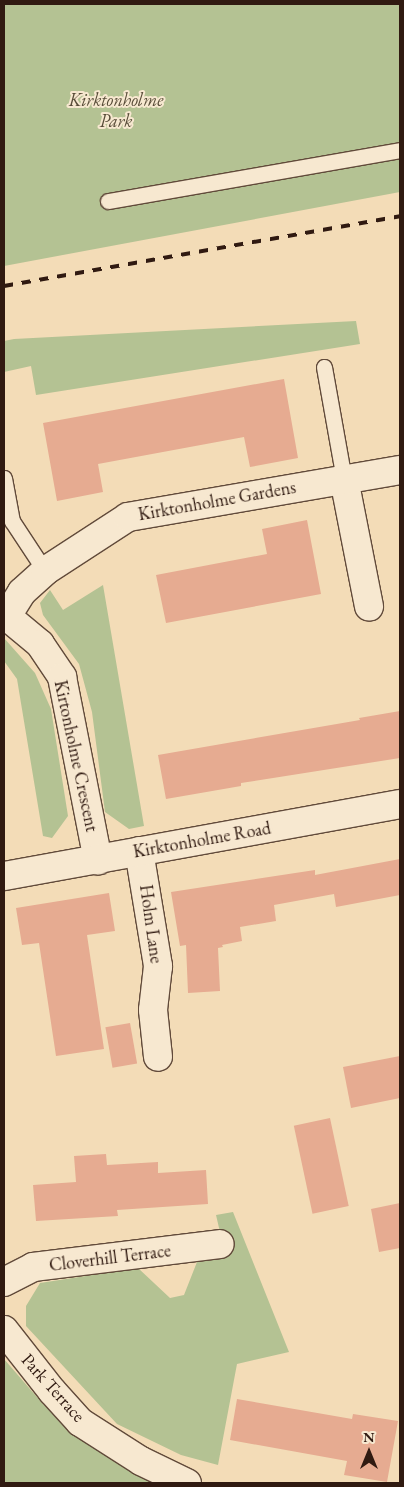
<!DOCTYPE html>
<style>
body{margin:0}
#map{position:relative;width:404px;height:1487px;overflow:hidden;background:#f3dcb7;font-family:"EB Garamond",serif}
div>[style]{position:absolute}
.green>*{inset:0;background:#b4c293}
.building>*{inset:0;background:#e6ab91;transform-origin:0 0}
.roads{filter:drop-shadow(1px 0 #614a3a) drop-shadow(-1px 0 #614a3a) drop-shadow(0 1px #614a3a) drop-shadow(0 -1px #614a3a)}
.service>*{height:15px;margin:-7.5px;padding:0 7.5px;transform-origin:7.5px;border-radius:7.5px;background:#f7e8d0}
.minor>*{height:28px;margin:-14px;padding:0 14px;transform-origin:14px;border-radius:14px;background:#f7e8d0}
.tertiary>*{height:28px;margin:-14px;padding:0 14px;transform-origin:14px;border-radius:14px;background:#f7e8d0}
.rail>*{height:4px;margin-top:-2px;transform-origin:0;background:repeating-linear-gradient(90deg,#301a11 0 9px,transparent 0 18px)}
span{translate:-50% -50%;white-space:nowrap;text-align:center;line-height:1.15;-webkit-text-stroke:4px #f7e8d0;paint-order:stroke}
.park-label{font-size:18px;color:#584c38;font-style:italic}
.street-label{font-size:18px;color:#301a11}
.frame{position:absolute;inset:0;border:5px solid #301a11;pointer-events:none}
.north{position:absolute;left:344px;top:1427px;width:50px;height:50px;-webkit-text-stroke:4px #f7e8d0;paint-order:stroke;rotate:0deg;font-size:14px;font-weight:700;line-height:20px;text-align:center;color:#301a11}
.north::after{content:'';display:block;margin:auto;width:18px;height:22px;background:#301a11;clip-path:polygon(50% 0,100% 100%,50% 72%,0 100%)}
</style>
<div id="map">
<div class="green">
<i style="clip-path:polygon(4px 4px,400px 4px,400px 192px,4px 266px)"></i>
<i style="clip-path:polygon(356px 321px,360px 344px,36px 395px,31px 366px,4px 372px,4px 341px,14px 339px)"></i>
<i style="clip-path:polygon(103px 585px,144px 826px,129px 829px,105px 812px,92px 712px,79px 664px,43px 615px,40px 603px,50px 590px,63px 610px)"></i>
<i style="clip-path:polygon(4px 638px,35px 673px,51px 709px,68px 816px,52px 838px,43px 836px,17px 679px,4px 661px)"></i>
<i style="clip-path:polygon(233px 1212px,289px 1352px,237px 1364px,218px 1465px,181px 1455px,117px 1424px,26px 1326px,26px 1306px,40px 1283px,138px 1268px,170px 1298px,184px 1295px,197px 1262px,226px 1258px,216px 1215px)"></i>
<i style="clip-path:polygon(4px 1359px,43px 1404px,87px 1441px,160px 1483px,4px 1483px)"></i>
</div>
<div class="building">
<i style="clip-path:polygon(284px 379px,298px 458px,250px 467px,244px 437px,98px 464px,103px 492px,57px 501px,43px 423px)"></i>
<i style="clip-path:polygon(307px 520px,321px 594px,166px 623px,156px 575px,267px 554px,262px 529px)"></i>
<i style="clip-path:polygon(400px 711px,400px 758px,241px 783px,241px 786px,166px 799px,158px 755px,360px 720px,359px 718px)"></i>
<i style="clip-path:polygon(400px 859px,400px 895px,336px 907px,334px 894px,274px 905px,276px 921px,240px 927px,242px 941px,222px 945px,223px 947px,218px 948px,220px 991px,188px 993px,186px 945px,180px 946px,171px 892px,315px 870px,315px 875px)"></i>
<i style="clip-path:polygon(109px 893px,115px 931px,87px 935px,104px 1049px,56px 1056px,39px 943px,22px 945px,16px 908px)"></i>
<i style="left:130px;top:1023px;width:41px;height:25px;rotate:80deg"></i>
<i style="clip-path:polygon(400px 1056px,400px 1098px,351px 1108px,343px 1067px)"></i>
<i style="left:330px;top:1118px;width:90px;height:37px;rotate:78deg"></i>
<i style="clip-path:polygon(106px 1154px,107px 1165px,158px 1162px,158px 1173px,206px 1170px,208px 1204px,117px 1210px,118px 1216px,36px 1221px,33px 1185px,76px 1182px,74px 1156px)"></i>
<i style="clip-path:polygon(400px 1203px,400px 1248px,379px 1252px,371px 1209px)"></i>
<i style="clip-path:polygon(237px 1399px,352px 1419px,353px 1414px,398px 1421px,387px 1482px,344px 1475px,347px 1461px,230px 1440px)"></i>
</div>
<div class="roads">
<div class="service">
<i style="left:108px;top:201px;width:296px;rotate:-9.9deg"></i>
<i style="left:324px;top:367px;width:114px;rotate:79.9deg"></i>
<i style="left:4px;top:478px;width:44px;rotate:79.5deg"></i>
<i style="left:12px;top:521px;width:60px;rotate:56.6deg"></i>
</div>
<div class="minor">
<i style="left:344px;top:479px;width:130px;rotate:78.9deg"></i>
<i style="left:4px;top:614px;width:47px;rotate:39.8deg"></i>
<i style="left:40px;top:644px;width:40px;rotate:56deg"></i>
<i style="left:62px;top:677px;width:187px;rotate:78.9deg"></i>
<i style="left:7px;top:616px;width:28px;rotate:-58deg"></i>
<i style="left:22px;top:592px;width:31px;rotate:-42deg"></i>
<i style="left:45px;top:571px;width:99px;rotate:-33deg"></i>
<i style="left:128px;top:517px;width:276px;rotate:-9.8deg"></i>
<i style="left:139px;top:851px;width:117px;rotate:80.6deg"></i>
<i style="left:158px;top:966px;width:44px;rotate:96.5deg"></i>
<i style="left:153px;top:1010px;width:47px;rotate:83.9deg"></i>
<i style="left:4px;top:1282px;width:33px;rotate:-27deg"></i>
<i style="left:33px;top:1267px;width:188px;rotate:-7deg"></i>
<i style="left:4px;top:1330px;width:78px;rotate:51.8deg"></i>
<i style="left:52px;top:1391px;width:42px;rotate:47.9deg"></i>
<i style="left:80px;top:1422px;width:72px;rotate:32.6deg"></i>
<i style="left:141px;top:1461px;width:51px;rotate:25.6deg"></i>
</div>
<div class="tertiary">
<i style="left:4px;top:876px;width:402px;rotate:-10.3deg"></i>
</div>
</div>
<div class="rail">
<i style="left:4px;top:286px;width:402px;rotate:-10deg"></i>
</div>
<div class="park-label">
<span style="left:116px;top:111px">Kirktonholme<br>Park</span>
</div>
<div class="street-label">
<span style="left:217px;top:501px;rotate:-10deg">Kirktonholme Gardens</span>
<span style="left:76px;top:756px;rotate:78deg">Kirtonholme Crescent</span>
<span style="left:202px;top:840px;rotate:-10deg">Kirktonholme Road</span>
<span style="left:151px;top:924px;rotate:82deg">Holm Lane</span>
<span style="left:110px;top:1258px;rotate:-7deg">Cloverhill Terrace</span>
<span style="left:53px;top:1388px;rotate:48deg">Park Terrace</span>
</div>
<div class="frame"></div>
<div class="north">N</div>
</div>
